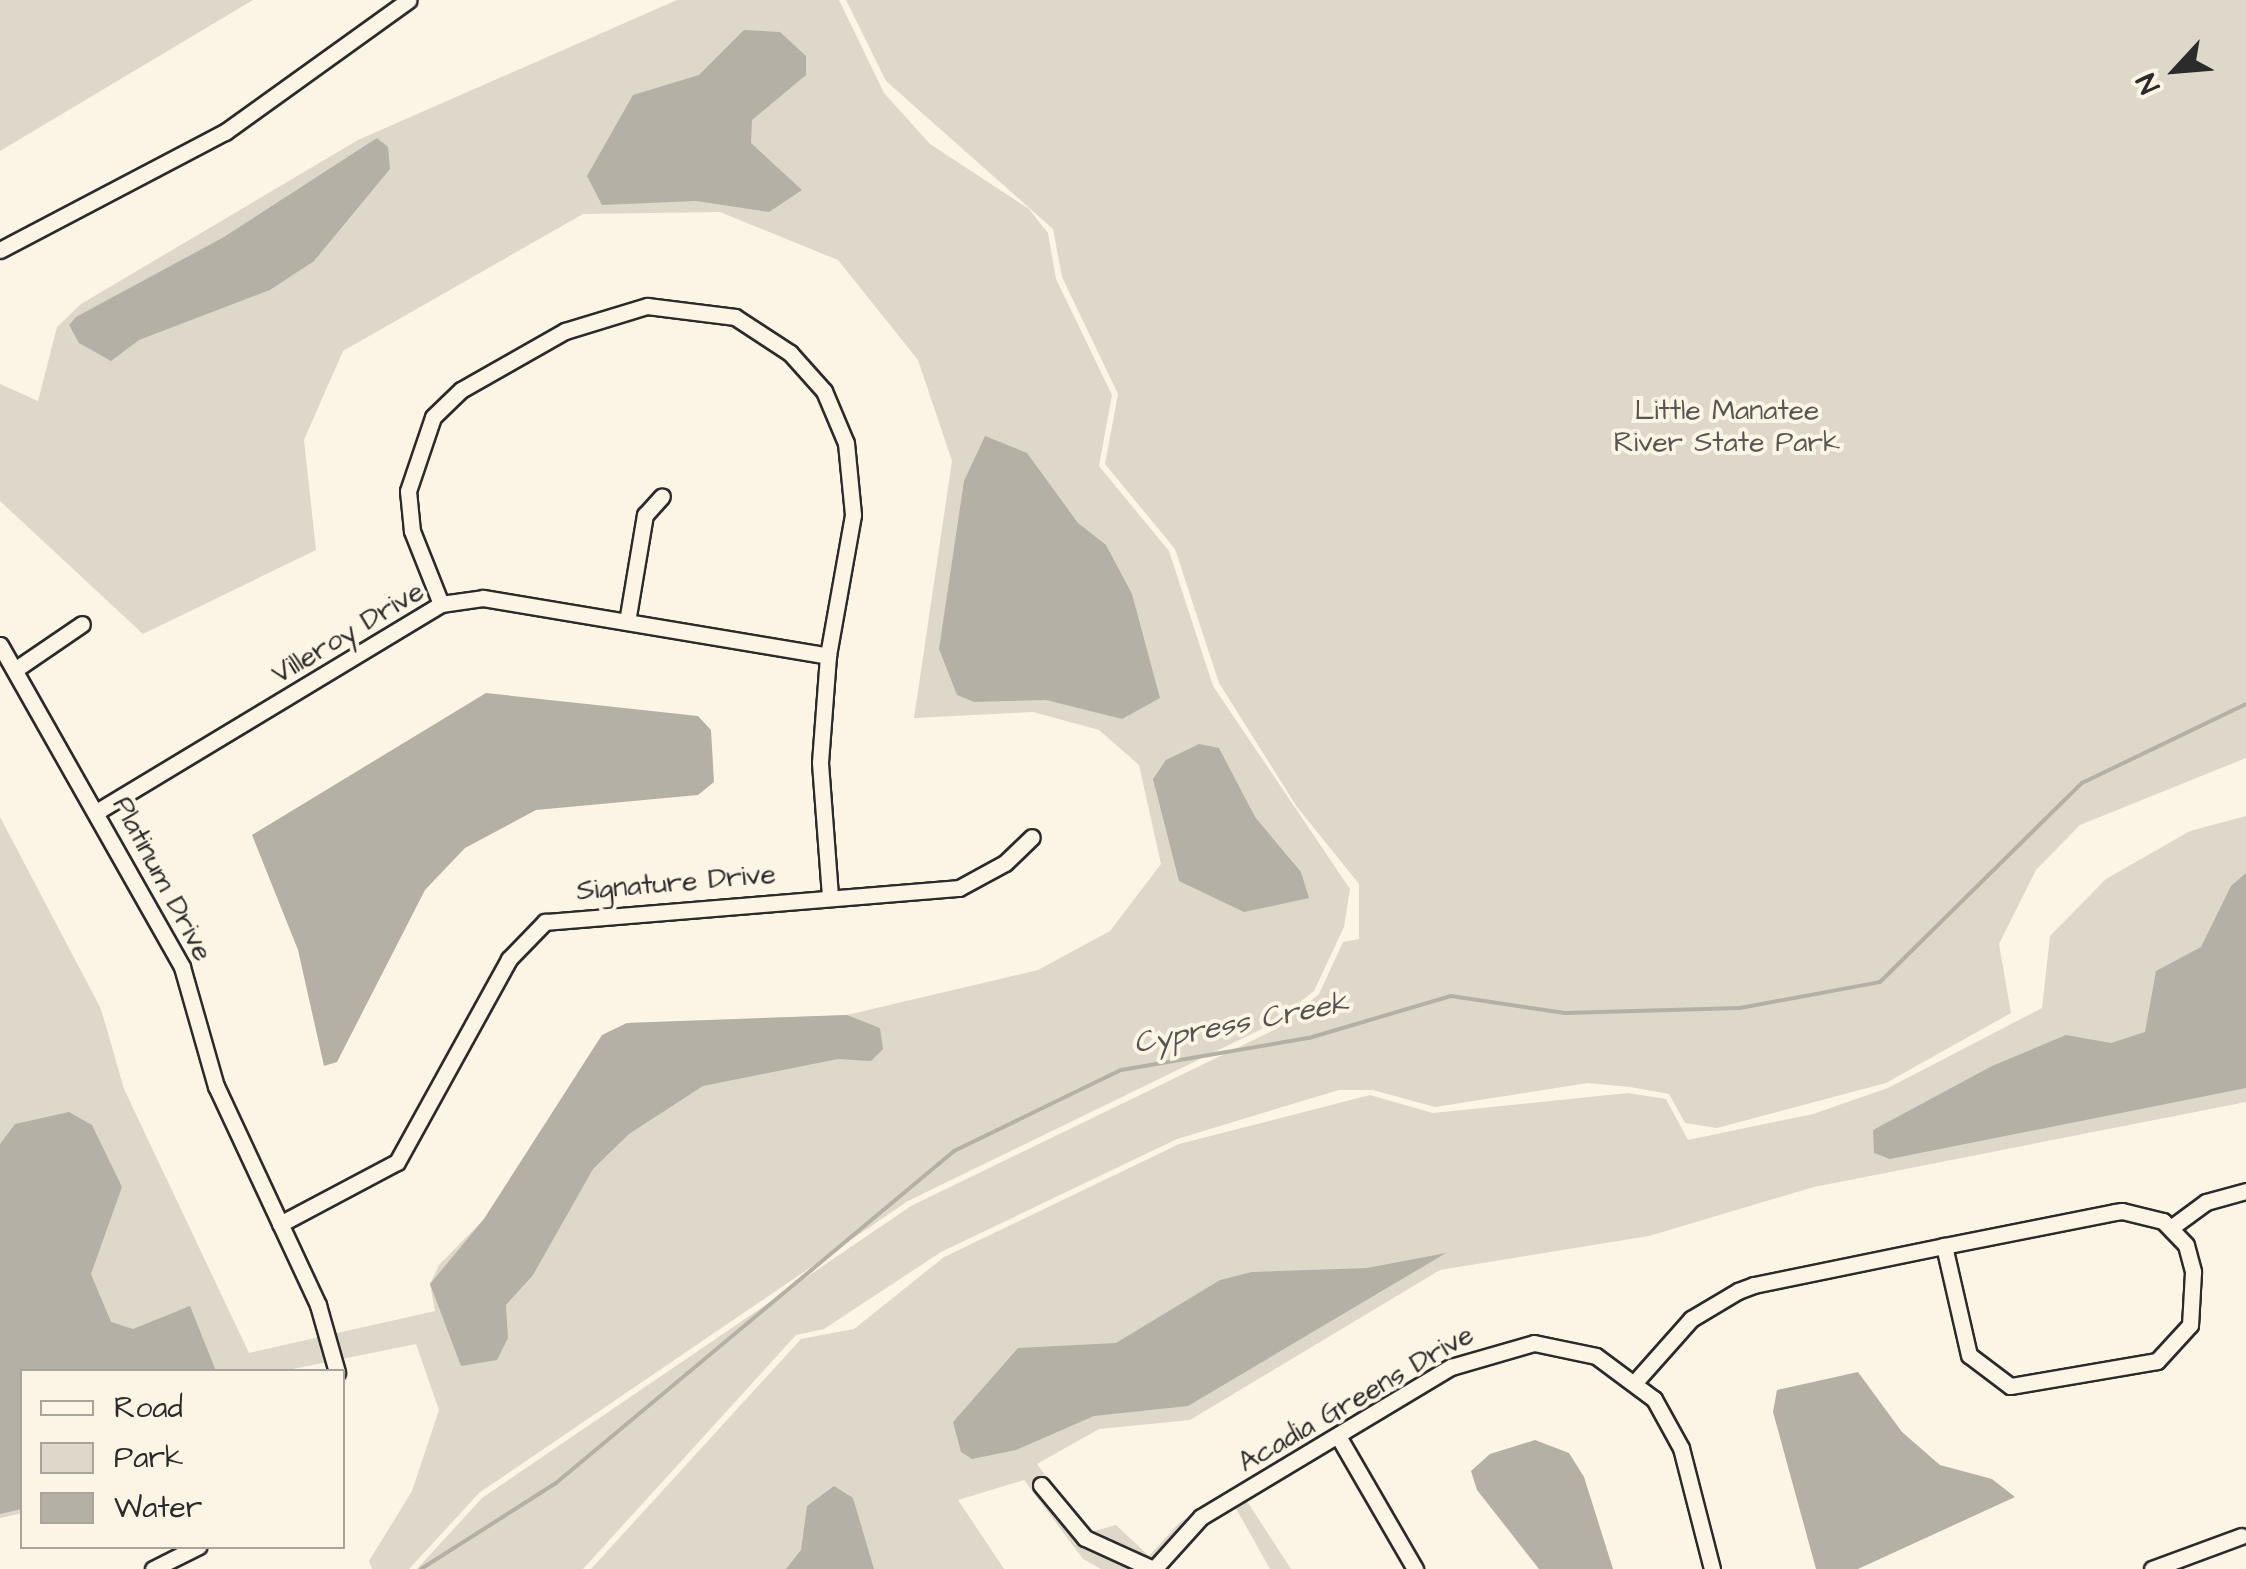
<!DOCTYPE html>
<style>
body{margin:0}
#map{position:relative;width:2246px;height:1569px;overflow:hidden;background:#fcf5e5;font-family:"Architects Daughter",sans-serif}
div>[style]{position:absolute}
.green>*{inset:0;background:#ded8ca}
.water>*{inset:0;background:#b4b0a5}
.stream>*{height:4px;margin:-2px;padding:0 2px;transform-origin:2px;border-radius:2px;background:#b4b0a5}
.roads{filter:drop-shadow(2px 0 #2b2b2b) drop-shadow(-2px 0 #2b2b2b) drop-shadow(0 2px #2b2b2b) drop-shadow(0 -2px #2b2b2b)}
.minor>*{height:15px;margin:-7.5px;padding:0 7.5px;transform-origin:7.5px;border-radius:7.5px;background:#fcf5e5}
span{translate:-50% -50%;white-space:nowrap;text-align:center;line-height:1.15;-webkit-text-stroke:8px #fcf5e5;paint-order:stroke}
.park-label{font-size:28px;color:#585653}
.street-label{font-size:28px;color:#2b2b2b}
.water-label{font-size:30px;color:#545350;font-style:italic}
.legend{position:absolute;left:20px;top:1369px;width:325px;height:180px;box-sizing:border-box;background:#fcf5e5;border:2px solid #a8a49b;margin:0;padding:12px 18px;list-style:none;font-size:30px;color:#2b2b2b}
.legend li{display:flex;align-items:center;gap:20px;height:50px}
.legend b{width:50px;border:2px solid #a8a49b}
.north{position:absolute;left:2126px;top:20px;width:100px;height:100px;-webkit-text-stroke:8px #fcf5e5;paint-order:stroke;rotate:244deg;font-size:28px;font-weight:700;line-height:40px;text-align:center;color:#2b2b2b}
.north::after{content:'';display:block;margin:auto;width:35px;height:45px;background:#2b2b2b;clip-path:polygon(50% 0,100% 100%,50% 72%,0 100%)}
</style>
<div id="map">
<div class="green">
<i style="clip-path:polygon(0 0,253px 0,0 151px)"></i>
<i style="clip-path:polygon(677px 0,839px 0,884px 93px,930px 144px,1029px 209px,1048px 233px,1056px 279px,1112px 395px,1099px 466px,1169px 551px,1213px 686px,1350px 889px,1344px 927px,1314px 991px,1272px 1024px,908px 1201px,479px 1493px,409px 1569px,372px 1569px,369px 1561px,412px 1491px,439px 1410px,416px 1344px,283px 1371px,22px 1372px,22px 1513px,0 1518px,0 817px,101px 1009px,124px 1089px,249px 1353px,435px 1311px,430px 1284px,439px 1265px,484px 1219px,602px 1035px,627px 1023px,847px 1015px,1038px 970px,1110px 931px,1161px 864px,1139px 765px,1099px 730px,1033px 712px,914px 718px,952px 461px,918px 360px,838px 260px,720px 212px,583px 214px,343px 351px,304px 440px,316px 550px,143px 634px,0 501px,0 384px,38px 401px,57px 327px,81px 304px,358px 140px)"></i>
<i style="clip-path:polygon(846px 0,2246px 0,2246px 758px,2080px 825px,2036px 870px,1999px 944px,2011px 1013px,1886px 1083px,1717px 1128px,1685px 1123px,1669px 1094px,1630px 1087px,1588px 1083px,1435px 1107px,1373px 1090px,1339px 1090px,1177px 1139px,941px 1252px,824px 1329px,796px 1335px,583px 1569px,417px 1569px,482px 1498px,911px 1206px,1276px 1029px,1319px 994px,1343px 942px,1359px 939px,1359px 884px,1297px 807px,1219px 683px,1175px 549px,1105px 464px,1118px 394px,1062px 277px,1053px 229px,886px 81px)"></i>
<i style="clip-path:polygon(2246px 816px,2246px 1102px,1814px 1187px,1649px 1236px,1440px 1270px,1190px 1420px,1099px 1429px,1037px 1464px,1087px 1533px,1116px 1525px,1149px 1556px,1180px 1522px,1239px 1489px,1291px 1569px,1270px 1569px,1234px 1505px,1201px 1528px,1167px 1569px,1101px 1569px,1083px 1559px,1024px 1480px,958px 1500px,1004px 1569px,591px 1569px,801px 1339px,854px 1329px,944px 1257px,1179px 1144px,1370px 1095px,1433px 1113px,1628px 1093px,1666px 1099px,1688px 1140px,1813px 1114px,1888px 1088px,2042px 1008px,2050px 936px,2106px 879px,2190px 831px)"></i>
</div>
<div class="water">
<i style="clip-path:polygon(744px 30px,780px 32px,806px 56px,806px 75px,752px 120px,751px 143px,802px 190px,769px 212px,696px 201px,602px 205px,587px 176px,633px 95px,699px 75px)"></i>
<i style="clip-path:polygon(377px 138px,388px 147px,390px 169px,314px 261px,270px 290px,139px 340px,111px 361px,79px 343px,69px 325px,76px 317px,224px 237px)"></i>
<i style="clip-path:polygon(985px 436px,1027px 453px,1078px 523px,1106px 545px,1132px 594px,1160px 698px,1122px 719px,1046px 700px,974px 702px,957px 695px,939px 649px,964px 481px)"></i>
<i style="clip-path:polygon(486px 693px,698px 716px,711px 730px,714px 782px,698px 795px,536px 810px,465px 848px,425px 890px,337px 1062px,324px 1066px,298px 950px,252px 835px)"></i>
<i style="clip-path:polygon(1199px 744px,1219px 748px,1255px 817px,1301px 872px,1309px 898px,1244px 912px,1179px 881px,1153px 779px,1166px 760px)"></i>
<i style="clip-path:polygon(2246px 873px,2246px 1088px,1890px 1159px,1874px 1153px,1873px 1130px,1992px 1066px,2066px 1035px,2111px 1043px,2145px 1032px,2156px 971px,2201px 947px,2231px 886px)"></i>
<i style="clip-path:polygon(847px 1015px,880px 1028px,883px 1049px,871px 1061px,838px 1059px,703px 1086px,629px 1134px,593px 1169px,533px 1275px,506px 1305px,508px 1338px,497px 1360px,461px 1366px,430px 1284px,484px 1219px,602px 1035px,627px 1023px)"></i>
<i style="clip-path:polygon(69px 1112px,92px 1125px,122px 1187px,91px 1274px,111px 1322px,133px 1329px,190px 1306px,216px 1371px,22px 1372px,22px 1509px,0 1514px,0 1144px,15px 1124px)"></i>
<i style="clip-path:polygon(1446px 1253px,1188px 1406px,1094px 1416px,1016px 1450px,972px 1459px,961px 1452px,953px 1422px,1018px 1348px,1116px 1343px,1220px 1280px,1252px 1272px,1367px 1268px)"></i>
<i style="clip-path:polygon(1858px 1372px,1902px 1432px,1940px 1465px,1992px 1479px,2015px 1497px,1858px 1569px,1816px 1569px,1773px 1412px,1777px 1390px)"></i>
<i style="clip-path:polygon(1535px 1440px,1569px 1453px,1584px 1477px,1613px 1569px,1539px 1569px,1477px 1490px,1471px 1471px,1490px 1454px)"></i>
<i style="clip-path:polygon(834px 1486px,853px 1498px,874px 1569px,786px 1569px,801px 1550px,807px 1506px)"></i>
</div>
<div class="stream">
<i style="left:421px;top:1569px;width:160px;rotate:-32.5deg"></i>
<i style="left:556px;top:1483px;width:518px;rotate:-39.83deg"></i>
<i style="left:954px;top:1151px;width:186px;rotate:-25.9deg"></i>
<i style="left:1121px;top:1070px;width:191px;rotate:-9.7deg"></i>
<i style="left:1309px;top:1038px;width:148px;rotate:-16.5deg"></i>
<i style="left:1451px;top:996px;width:115px;rotate:8.5deg"></i>
<i style="left:1565px;top:1013px;width:175px;rotate:-1.6deg"></i>
<i style="left:1740px;top:1008px;width:142px;rotate:-10.5deg"></i>
<i style="left:1880px;top:982px;width:284px;rotate:-44.6deg"></i>
<i style="left:2082px;top:783px;width:182px;rotate:-25.7deg"></i>
</div>
<div class="roads">
<div class="minor">
<i style="left:0;top:250px;width:254px;rotate:-27.7deg"></i>
<i style="left:225px;top:132px;width:226px;rotate:-35.7deg"></i>
<i style="left:441px;top:604px;width:79px;rotate:-111.7deg"></i>
<i style="left:412px;top:531px;width:40px;rotate:-95.7deg"></i>
<i style="left:408px;top:491px;width:78px;rotate:-71.3deg"></i>
<i style="left:433px;top:417px;width:39px;rotate:-44deg"></i>
<i style="left:461px;top:390px;width:120px;rotate:-29.6deg"></i>
<i style="left:565px;top:331px;width:86px;rotate:-17deg"></i>
<i style="left:647px;top:306px;width:89px;rotate:7.1deg"></i>
<i style="left:735px;top:317px;width:66px;rotate:33.2deg"></i>
<i style="left:790px;top:353px;width:51px;rotate:48.2deg"></i>
<i style="left:824px;top:391px;width:56px;rotate:67.1deg"></i>
<i style="left:846px;top:443px;width:72px;rotate:84.4deg"></i>
<i style="left:853px;top:515px;width:143px;rotate:100.1deg"></i>
<i style="left:828px;top:656px;width:107px;rotate:94.3deg"></i>
<i style="left:820px;top:763px;width:133px;rotate:85.7deg"></i>
<i style="left:627px;top:622px;width:109px;rotate:-80.5deg"></i>
<i style="left:645px;top:515px;width:25px;rotate:-48deg"></i>
<i style="left:0;top:645px;width:370px;rotate:60.5deg"></i>
<i style="left:182px;top:967px;width:124px;rotate:74.1deg"></i>
<i style="left:216px;top:1086px;width:242px;rotate:65deg"></i>
<i style="left:318px;top:1305px;width:70px;rotate:74.2deg"></i>
<i style="left:19px;top:667px;width:76px;rotate:-34.3deg"></i>
<i style="left:98px;top:811px;width:401px;rotate:-31.1deg"></i>
<i style="left:441px;top:604px;width:42px;rotate:-8.1deg"></i>
<i style="left:483px;top:598px;width:350px;rotate:9.5deg"></i>
<i style="left:280px;top:1224px;width:132px;rotate:-27.9deg"></i>
<i style="left:397px;top:1162px;width:232px;rotate:-61.1deg"></i>
<i style="left:509px;top:959px;width:52px;rotate:-45.8deg"></i>
<i style="left:545px;top:922px;width:415px;rotate:-4.7deg"></i>
<i style="left:959px;top:888px;width:52px;rotate:-28.5deg"></i>
<i style="left:1005px;top:863px;width:37px;rotate:-44deg"></i>
<i style="left:2172px;top:1227px;width:42px;rotate:-36.3deg"></i>
<i style="left:2206px;top:1202px;width:41px;rotate:-15.4deg"></i>
<i style="left:1636px;top:1381px;width:83px;rotate:-48.4deg"></i>
<i style="left:1691px;top:1319px;width:55px;rotate:-30.8deg"></i>
<i style="left:1738px;top:1291px;width:17px;rotate:-21deg"></i>
<i style="left:1754px;top:1285px;width:194px;rotate:-11.6deg"></i>
<i style="left:1944px;top:1246px;width:174px;rotate:-11.2deg"></i>
<i style="left:2115px;top:1212px;width:7px;rotate:-8deg"></i>
<i style="left:2122px;top:1211px;width:42px;rotate:13.7deg"></i>
<i style="left:2163px;top:1221px;width:33px;rotate:46deg"></i>
<i style="left:2186px;top:1245px;width:28px;rotate:75deg"></i>
<i style="left:2193px;top:1272px;width:53px;rotate:93.2deg"></i>
<i style="left:2190px;top:1325px;width:49px;rotate:132.5deg"></i>
<i style="left:2157px;top:1361px;width:149px;rotate:170.3deg"></i>
<i style="left:2010px;top:1386px;width:51px;rotate:-142.9deg"></i>
<i style="left:1969px;top:1355px;width:112px;rotate:-102.9deg"></i>
<i style="left:1338px;top:1436px;width:154px;rotate:59.9deg"></i>
<i style="left:1041px;top:1485px;width:69px;rotate:50.3deg"></i>
<i style="left:1085px;top:1538px;width:75px;rotate:24.5deg"></i>
<i style="left:153px;top:1569px;width:51px;rotate:-26.6deg"></i>
<i style="left:1154px;top:1569px;width:70px;rotate:-47.9deg"></i>
<i style="left:1201px;top:1517px;width:292px;rotate:-31deg"></i>
<i style="left:1451px;top:1367px;width:86px;rotate:-16.1deg"></i>
<i style="left:1534px;top:1343px;width:63px;rotate:11.8deg"></i>
<i style="left:1596px;top:1356px;width:72px;rotate:36.6deg"></i>
<i style="left:1654px;top:1399px;width:56px;rotate:61.1deg"></i>
<i style="left:1681px;top:1448px;width:125px;rotate:75.6deg"></i>
<i style="left:2152px;top:1569px;width:95px;rotate:-20.3deg"></i>
</div>
</div>
<div class="park-label">
<span style="left:1727px;top:427px">Little Manatee<br>River State Park</span>
</div>
<div class="street-label">
<span style="left:348px;top:633px;rotate:-31deg">Villeroy Drive</span>
<span style="left:162px;top:879px;rotate:62deg">Platinum Drive</span>
<span style="left:676px;top:883px;rotate:-5deg">Signature Drive</span>
<span style="left:1356px;top:1399px;rotate:-30deg">Acadia Greens Drive</span>
</div>
<div class="water-label">
<span style="left:1241px;top:1023px;rotate:-11deg">Cypress Creek</span>
</div>
<ul class="legend">
<li><b style="height:12px;background:#fcf5e5"></b>Road</li>
<li><b style="height:28px;background:#ded8ca"></b>Park</li>
<li><b style="height:28px;background:#b4b0a5"></b>Water</li>
</ul>
<div class="north">N</div>
</div>
